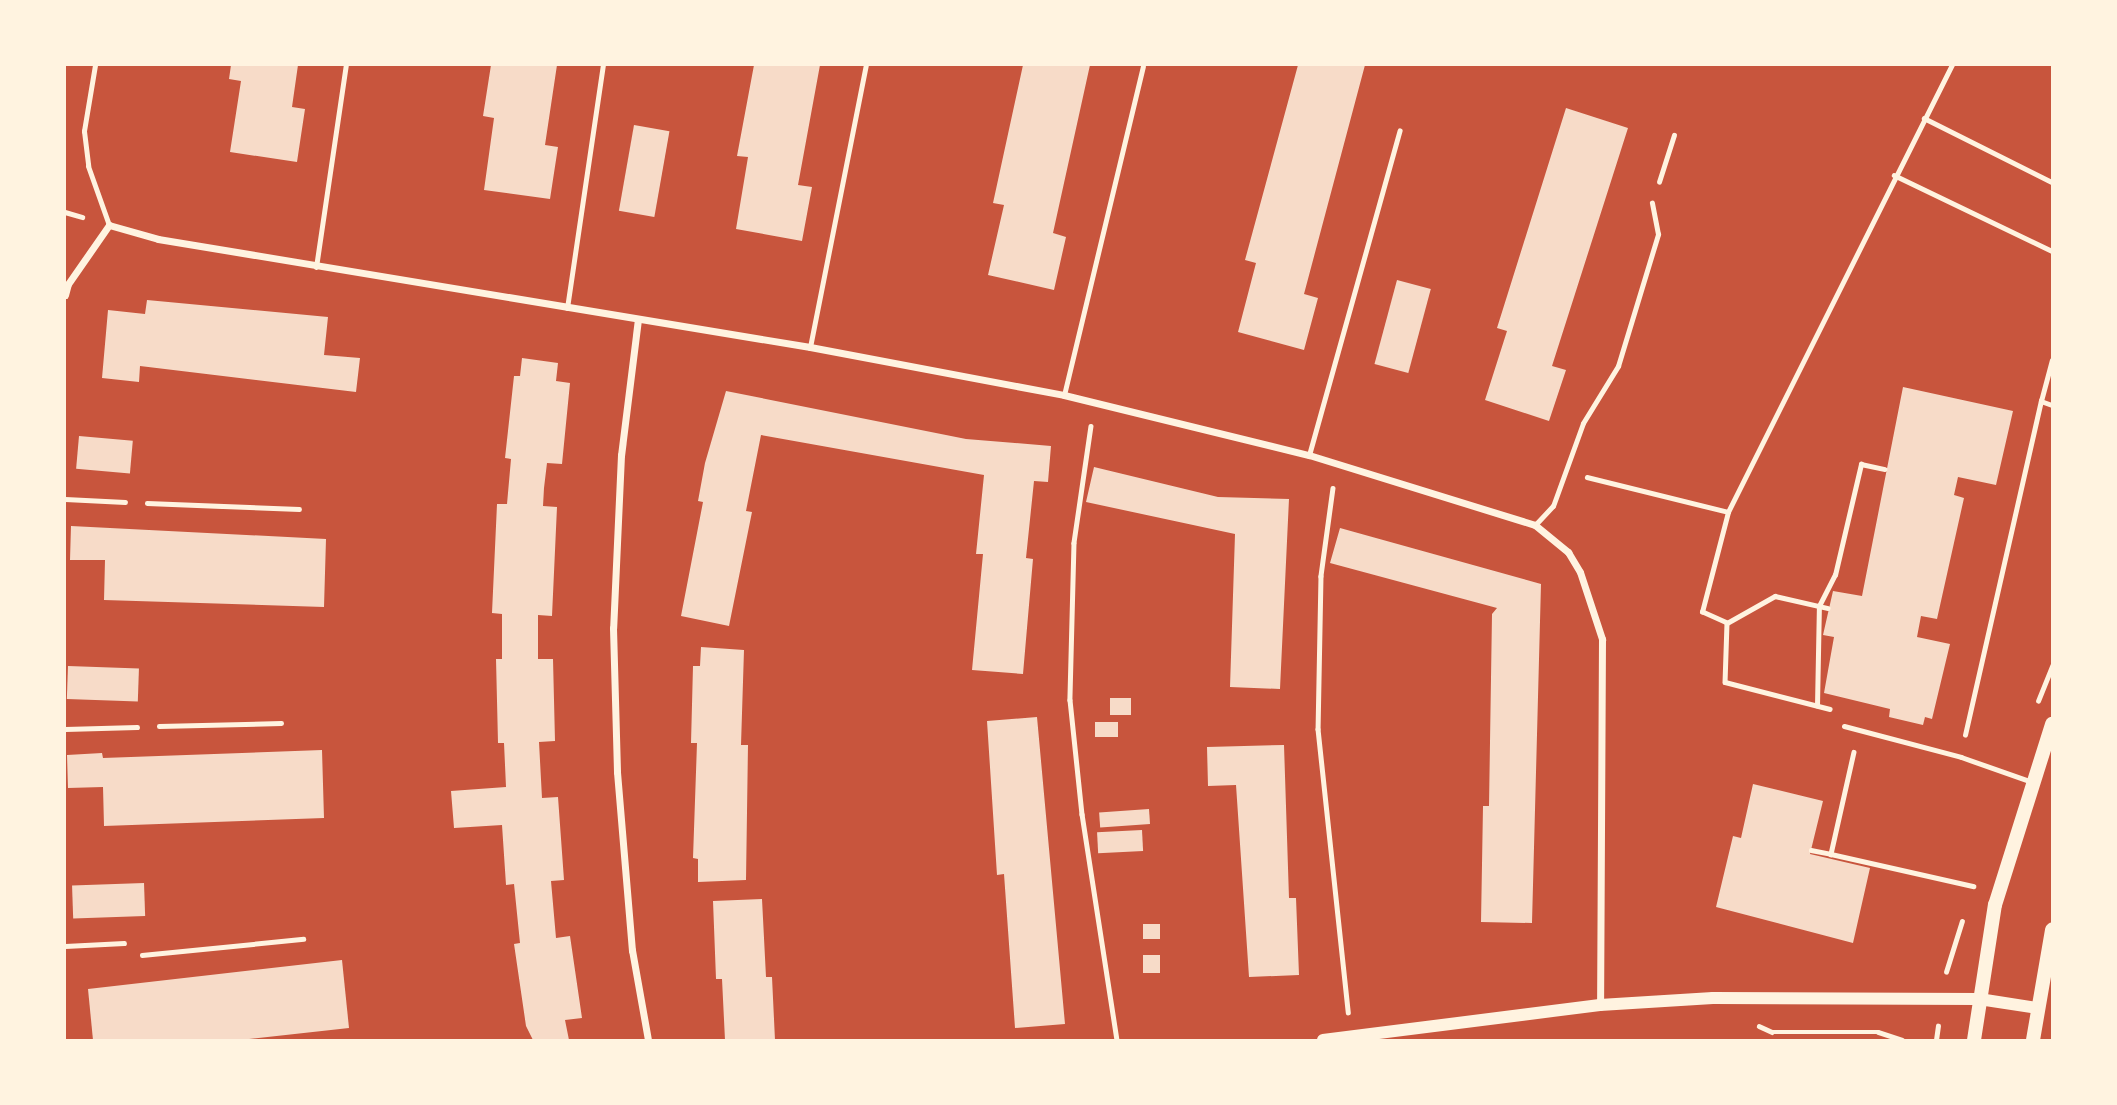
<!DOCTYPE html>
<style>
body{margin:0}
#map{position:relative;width:2117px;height:1105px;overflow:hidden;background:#c8553d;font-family:"Titillium Web",sans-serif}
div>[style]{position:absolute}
.building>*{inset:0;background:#f7dbc8;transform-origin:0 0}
.path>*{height:4.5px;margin:-2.25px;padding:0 2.25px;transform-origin:2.25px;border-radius:2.25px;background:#fff3e0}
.service>*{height:5px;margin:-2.5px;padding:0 2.5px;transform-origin:2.5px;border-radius:2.5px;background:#fff3e0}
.minor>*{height:7px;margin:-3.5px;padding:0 3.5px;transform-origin:3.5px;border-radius:3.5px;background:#fff3e0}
.tertiary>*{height:12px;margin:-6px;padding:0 6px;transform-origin:6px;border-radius:6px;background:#fff3e0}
.secondary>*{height:14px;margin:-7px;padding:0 7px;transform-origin:7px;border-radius:7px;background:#fff3e0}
span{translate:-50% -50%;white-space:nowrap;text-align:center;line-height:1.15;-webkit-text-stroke:7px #fff3e0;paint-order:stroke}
.frame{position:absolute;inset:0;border:66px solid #fff3e0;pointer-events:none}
</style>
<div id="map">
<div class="building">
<i style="clip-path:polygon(231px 65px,298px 65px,292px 107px,305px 109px,297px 162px,230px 152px,241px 81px,229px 79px)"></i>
<i style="clip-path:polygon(491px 65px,557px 65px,545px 145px,558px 147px,550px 199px,484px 190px,494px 118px,483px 116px)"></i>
<i style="clip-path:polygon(754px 65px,820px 65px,798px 185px,812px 187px,802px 241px,736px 229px,748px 157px,737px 156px)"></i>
<i style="clip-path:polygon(1023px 65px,1090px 65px,1053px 233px,1066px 237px,1054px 290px,988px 275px,1004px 205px,993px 203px)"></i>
<i style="clip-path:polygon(1298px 65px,1365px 65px,1304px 294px,1318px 298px,1304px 350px,1238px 332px,1256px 263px,1245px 260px)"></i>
<i style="clip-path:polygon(1566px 108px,1628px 128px,1552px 366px,1566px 370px,1549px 421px,1485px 400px,1507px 331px,1497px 328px)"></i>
<i style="left:634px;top:125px;width:36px;height:87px;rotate:10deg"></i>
<i style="left:1397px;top:280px;width:35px;height:87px;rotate:15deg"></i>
<i style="clip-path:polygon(147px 300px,328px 317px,324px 355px,360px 358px,356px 392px,140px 366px,139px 382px,102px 378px,108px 310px,145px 314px)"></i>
<i style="clip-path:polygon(522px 358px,558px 363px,556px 381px,570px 383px,562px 464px,547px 463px,544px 488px,543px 506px,557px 507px,552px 616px,538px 615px,538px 659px,553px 659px,555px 741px,539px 742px,542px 798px,558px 797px,564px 880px,551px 881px,556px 938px,570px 936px,582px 1018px,565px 1020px,569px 1040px,533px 1040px,526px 1026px,514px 944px,520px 943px,514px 884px,506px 885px,502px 825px,454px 828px,451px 791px,506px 787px,504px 743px,498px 743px,496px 659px,502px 659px,502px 614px,492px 613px,497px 504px,507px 504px,511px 459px,505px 458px,514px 376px,520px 376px)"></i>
<i style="clip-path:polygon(1903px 387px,2013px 411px,1996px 485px,1958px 477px,1954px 495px,1964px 498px,1937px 619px,1921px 616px,1917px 637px,1950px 644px,1932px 719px,1925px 717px,1923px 725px,1889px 717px,1890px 709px,1824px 693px,1834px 637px,1823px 635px,1833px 591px,1862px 596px)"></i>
<i style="clip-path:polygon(726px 391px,966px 439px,1051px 446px,1048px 482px,1034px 481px,1026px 558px,1033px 559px,1023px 674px,972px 670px,983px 554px,976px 554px,984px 475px,761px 435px,746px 511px,752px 512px,729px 626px,681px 616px,703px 502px,698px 501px,705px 463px)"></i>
<i style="left:79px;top:436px;width:54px;height:33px;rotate:5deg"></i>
<i style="clip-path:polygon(1094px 467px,1218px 497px,1289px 499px,1280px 689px,1230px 687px,1235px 534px,1086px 502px)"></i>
<i style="clip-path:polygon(71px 526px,326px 539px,324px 607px,104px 600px,105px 560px,70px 560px)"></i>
<i style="clip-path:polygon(1340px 528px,1541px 584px,1532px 923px,1481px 922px,1483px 806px,1489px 806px,1492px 614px,1497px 608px,1330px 563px)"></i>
<i style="clip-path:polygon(701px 647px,744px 650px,741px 745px,748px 745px,746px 880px,698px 882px,698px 859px,693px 858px,697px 743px,691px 743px,693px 666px,700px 666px)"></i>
<i style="left:68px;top:666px;width:71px;height:33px;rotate:2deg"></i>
<i style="left:1110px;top:698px;width:21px;height:17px"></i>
<i style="clip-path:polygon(1037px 717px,1065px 1024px,1015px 1028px,1004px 874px,997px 875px,987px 721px)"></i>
<i style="left:1118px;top:722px;width:15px;height:23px;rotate:90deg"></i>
<i style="clip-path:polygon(1284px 745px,1289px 898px,1296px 898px,1299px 975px,1249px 977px,1236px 785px,1208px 786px,1207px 747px)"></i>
<i style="clip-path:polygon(322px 750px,324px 818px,104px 826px,103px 787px,68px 788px,67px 755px,102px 753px,103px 758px)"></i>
<i style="clip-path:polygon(1753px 784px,1823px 801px,1810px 854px,1870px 868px,1853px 943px,1716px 907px,1733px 836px,1741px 838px)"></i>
<i style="left:1149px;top:809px;width:15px;height:50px;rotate:86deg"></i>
<i style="left:1142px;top:830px;width:21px;height:45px;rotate:87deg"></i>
<i style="left:144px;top:883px;width:33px;height:72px;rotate:88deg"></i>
<i style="clip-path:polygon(762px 899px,766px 977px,772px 977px,775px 1040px,725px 1040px,722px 979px,716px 979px,713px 901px)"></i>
<i style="left:1160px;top:924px;width:15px;height:17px;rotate:90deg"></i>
<i style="left:1160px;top:955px;width:18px;height:17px;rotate:90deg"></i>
<i style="clip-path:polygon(342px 960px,349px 1028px,240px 1040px,93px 1040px,88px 989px)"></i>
</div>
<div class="path">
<i style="left:1924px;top:118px;width:143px;rotate:26.6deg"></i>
<i style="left:1894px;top:175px;width:175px;rotate:25.7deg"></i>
<i style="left:1659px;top:182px;width:49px;rotate:-72.3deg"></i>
<i style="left:65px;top:212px;width:18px;rotate:16deg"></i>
<i style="left:2041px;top:401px;width:42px;rotate:-75deg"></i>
<i style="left:1091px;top:426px;width:118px;rotate:98.3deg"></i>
<i style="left:1074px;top:543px;width:157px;rotate:91.5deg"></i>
<i style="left:1070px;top:700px;width:115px;rotate:84deg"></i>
<i style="left:1082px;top:814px;width:229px;rotate:81.2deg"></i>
<i style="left:1587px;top:477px;width:145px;rotate:13.9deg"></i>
<i style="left:1333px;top:488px;width:89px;rotate:97.8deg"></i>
<i style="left:1321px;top:576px;width:153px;rotate:91.1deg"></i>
<i style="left:1318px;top:729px;width:285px;rotate:83.9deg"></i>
<i style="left:147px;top:503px;width:152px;rotate:2.3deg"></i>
<i style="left:1727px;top:623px;width:27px;rotate:-156deg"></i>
<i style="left:1702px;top:612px;width:103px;rotate:-75.4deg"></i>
<i style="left:1728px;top:512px;width:500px;rotate:-63.4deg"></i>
<i style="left:1727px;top:623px;width:59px;rotate:91.9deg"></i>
<i style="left:1725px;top:682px;width:108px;rotate:14.4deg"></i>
<i style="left:1727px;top:623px;width:55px;rotate:-29.4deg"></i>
<i style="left:1775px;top:596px;width:54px;rotate:12.8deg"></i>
<i style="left:2038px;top:701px;width:38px;rotate:-68deg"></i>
<i style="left:1817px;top:706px;width:100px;rotate:-88.9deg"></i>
<i style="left:1819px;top:606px;width:35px;rotate:-63deg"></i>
<i style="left:1835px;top:575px;width:114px;rotate:-76.8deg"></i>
<i style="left:1861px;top:464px;width:24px;rotate:12deg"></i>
<i style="left:159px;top:726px;width:122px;rotate:-1.4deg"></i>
<i style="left:1965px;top:735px;width:343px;rotate:-77.2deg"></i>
<i style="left:2041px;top:401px;width:12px;rotate:20deg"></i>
<i style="left:1854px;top:752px;width:105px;rotate:102.7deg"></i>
<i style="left:1831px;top:854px;width:146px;rotate:12.7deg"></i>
<i style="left:1811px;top:850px;width:20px;rotate:11deg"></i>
<i style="left:142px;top:955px;width:162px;rotate:-5.7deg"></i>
<i style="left:1946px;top:972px;width:53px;rotate:-72.6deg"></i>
<i style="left:1759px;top:1026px;width:14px;rotate:25deg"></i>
<i style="left:1772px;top:1032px;width:106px"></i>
<i style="left:1878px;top:1032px;width:25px;rotate:18deg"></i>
<i style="left:1936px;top:1040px;width:14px;rotate:-82deg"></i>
</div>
<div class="service">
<i style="left:95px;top:65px;width:67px;rotate:99.5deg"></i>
<i style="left:84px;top:131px;width:35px;rotate:83deg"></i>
<i style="left:88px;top:166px;width:63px;rotate:70.4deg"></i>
<i style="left:316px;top:267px;width:204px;rotate:-81.6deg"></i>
<i style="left:567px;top:308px;width:246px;rotate:-81.6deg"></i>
<i style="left:810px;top:347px;width:288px;rotate:-78.8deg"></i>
<i style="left:1064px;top:395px;width:338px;rotate:-76.5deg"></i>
<i style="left:1309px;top:455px;width:337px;rotate:-74.4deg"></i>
<i style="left:65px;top:499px;width:60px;rotate:2.9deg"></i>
<i style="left:1535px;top:525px;width:26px;rotate:-47deg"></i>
<i style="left:1553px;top:506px;width:88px;rotate:-70.1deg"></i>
<i style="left:1583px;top:423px;width:67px;rotate:-58.4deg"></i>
<i style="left:1618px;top:366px;width:138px;rotate:-73.1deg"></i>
<i style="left:1658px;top:234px;width:32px;rotate:-101deg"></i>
<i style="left:1844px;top:726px;width:121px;rotate:14.8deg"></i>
<i style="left:1961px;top:757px;width:75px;rotate:19.4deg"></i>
<i style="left:65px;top:729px;width:72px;rotate:-1.6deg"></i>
<i style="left:65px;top:946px;width:59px;rotate:-2.9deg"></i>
</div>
<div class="minor">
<i style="left:65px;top:295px;width:11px;rotate:-75deg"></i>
<i style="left:68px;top:284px;width:72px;rotate:-55.2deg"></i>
<i style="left:109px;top:225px;width:51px;rotate:15.9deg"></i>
<i style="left:158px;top:239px;width:661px;rotate:9.41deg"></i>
<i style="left:810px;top:347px;width:258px;rotate:10.7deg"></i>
<i style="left:1064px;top:395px;width:252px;rotate:13.8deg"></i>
<i style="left:1309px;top:455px;width:237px;rotate:17.2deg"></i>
<i style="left:1535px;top:525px;width:43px;rotate:39.3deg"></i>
<i style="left:1568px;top:552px;width:23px;rotate:59deg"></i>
<i style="left:1580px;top:572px;width:71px;rotate:71.8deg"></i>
<i style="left:1602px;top:639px;width:366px;rotate:90.3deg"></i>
<i style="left:638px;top:319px;width:137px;rotate:97.1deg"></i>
<i style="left:621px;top:455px;width:173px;rotate:92.6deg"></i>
<i style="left:613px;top:628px;width:144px;rotate:88.4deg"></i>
<i style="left:617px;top:772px;width:179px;rotate:85.2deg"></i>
<i style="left:632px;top:950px;width:91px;rotate:79.9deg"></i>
</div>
<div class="tertiary">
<i style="left:1323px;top:1040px;width:279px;rotate:-7.2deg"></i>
<i style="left:1600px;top:1005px;width:113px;rotate:-3.5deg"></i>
<i style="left:1713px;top:998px;width:266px;rotate:0.2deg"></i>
<i style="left:1979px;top:999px;width:59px;rotate:8.8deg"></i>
</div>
<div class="secondary">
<i style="left:1974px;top:1040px;width:137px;rotate:-81.2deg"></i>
<i style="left:1995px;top:905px;width:190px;rotate:-72.5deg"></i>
<i style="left:2033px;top:1040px;width:112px;rotate:-80.2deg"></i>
</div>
<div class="frame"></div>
</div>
